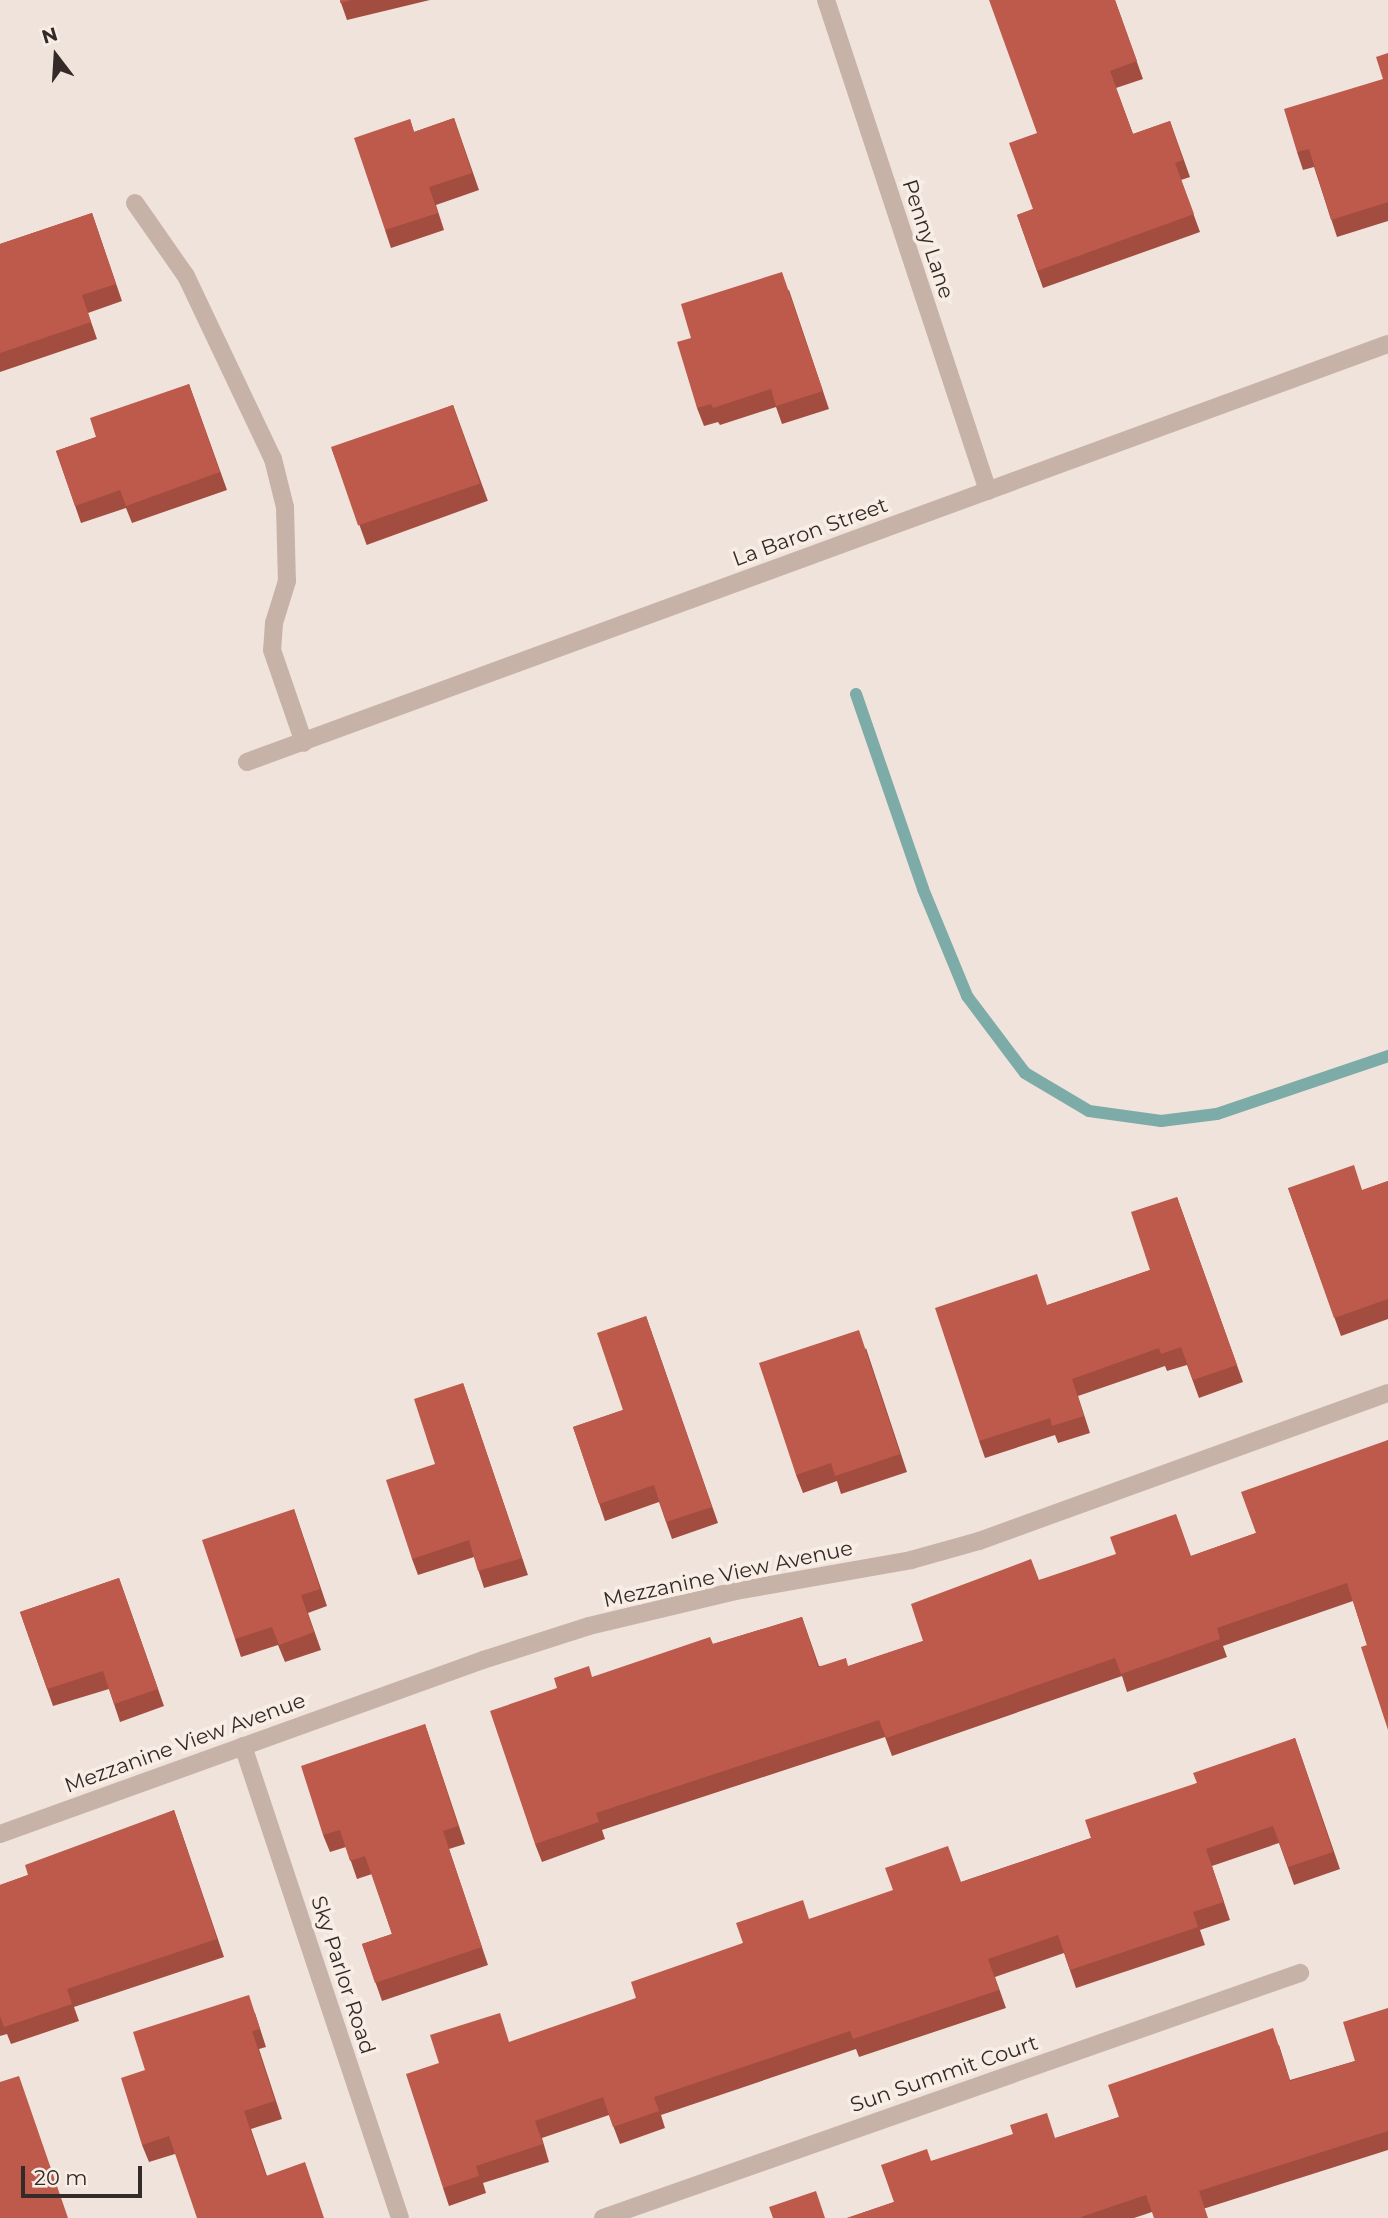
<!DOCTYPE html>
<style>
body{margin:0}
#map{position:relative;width:1388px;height:2218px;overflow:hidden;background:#f0e3db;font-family:Montserrat,sans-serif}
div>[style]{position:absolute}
.stream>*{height:12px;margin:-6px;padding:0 6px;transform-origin:6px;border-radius:6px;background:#7caba8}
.minor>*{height:18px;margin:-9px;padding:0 9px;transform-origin:9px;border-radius:9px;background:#c7b2a7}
.wall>*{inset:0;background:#a34d40;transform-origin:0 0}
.building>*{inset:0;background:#bd5a4b;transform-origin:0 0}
span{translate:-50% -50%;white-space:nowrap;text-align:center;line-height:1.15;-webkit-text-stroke:7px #f8eee6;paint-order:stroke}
.street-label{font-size:21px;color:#342a27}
.north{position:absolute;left:21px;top:21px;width:70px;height:70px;-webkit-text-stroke:5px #f8eee6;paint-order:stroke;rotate:343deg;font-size:19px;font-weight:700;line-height:28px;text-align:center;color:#342a27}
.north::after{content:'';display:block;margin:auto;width:24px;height:32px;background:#342a27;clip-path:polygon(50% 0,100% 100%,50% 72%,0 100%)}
.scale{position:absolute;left:21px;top:2166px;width:121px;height:32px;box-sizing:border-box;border:4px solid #342a27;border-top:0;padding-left:9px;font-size:21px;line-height:24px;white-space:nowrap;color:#342a27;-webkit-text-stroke:5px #f8eee6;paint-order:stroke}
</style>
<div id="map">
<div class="stream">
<i style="left:856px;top:694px;width:206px;rotate:71deg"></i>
<i style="left:923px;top:889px;width:116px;rotate:67.6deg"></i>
<i style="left:967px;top:996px;width:96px;rotate:53deg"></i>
<i style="left:1025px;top:1073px;width:74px;rotate:30.7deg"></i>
<i style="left:1089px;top:1111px;width:73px;rotate:7.9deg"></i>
<i style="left:1161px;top:1121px;width:56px;rotate:-7.1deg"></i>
<i style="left:1217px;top:1114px;width:181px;rotate:-18.7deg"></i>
</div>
<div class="minor">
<i style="left:826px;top:0;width:517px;rotate:71.74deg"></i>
<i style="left:135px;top:203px;width:89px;rotate:55.1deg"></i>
<i style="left:186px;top:276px;width:203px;rotate:64.6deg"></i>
<i style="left:273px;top:459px;width:49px;rotate:76deg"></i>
<i style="left:285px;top:507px;width:74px;rotate:88.5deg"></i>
<i style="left:287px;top:581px;width:44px;rotate:107.2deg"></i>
<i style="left:274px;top:623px;width:27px;rotate:94deg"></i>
<i style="left:272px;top:650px;width:98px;rotate:71deg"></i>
<i style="left:247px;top:762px;width:1215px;rotate:-20.12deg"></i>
<i style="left:243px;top:1746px;width:497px;rotate:71.6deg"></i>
<i style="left:0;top:1834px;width:513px;rotate:-19.81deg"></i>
<i style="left:483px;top:1660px;width:111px;rotate:-17.8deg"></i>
<i style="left:589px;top:1626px;width:151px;rotate:-13.4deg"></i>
<i style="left:736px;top:1591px;width:178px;rotate:-10deg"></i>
<i style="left:911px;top:1560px;width:71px;rotate:-15.6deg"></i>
<i style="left:979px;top:1541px;width:435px;rotate:-19.9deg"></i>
<i style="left:603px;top:2218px;width:739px;rotate:-19.37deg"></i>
</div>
<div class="wall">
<i style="clip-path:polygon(340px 0,430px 0,347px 20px)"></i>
<i style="clip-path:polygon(1115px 0,1143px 79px,1116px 88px,1133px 134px,1170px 121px,1190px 177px,1181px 180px,1200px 232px,1043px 288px,1017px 215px,1033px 209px,1037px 133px)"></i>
<i style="clip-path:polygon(1388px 53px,1388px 221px,1337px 237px,1314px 167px,1303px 170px,1297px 152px,1383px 79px)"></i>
<i style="clip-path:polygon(454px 118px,479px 190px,436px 205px,444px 230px,391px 248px,385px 230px,410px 119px,414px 132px)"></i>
<i style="clip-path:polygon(92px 213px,122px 301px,88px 313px,97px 339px,0 372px,0 244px)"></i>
<i style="clip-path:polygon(789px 290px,829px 409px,782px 424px,776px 407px,720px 425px,718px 422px,704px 426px,697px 408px,691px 338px)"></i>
<i style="clip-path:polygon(189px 384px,227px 490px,132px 523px,126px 508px,81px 523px,56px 451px,96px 437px)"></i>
<i style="left:453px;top:405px;width:102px;height:129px;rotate:70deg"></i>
<i style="clip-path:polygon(1388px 1181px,1388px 1319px,1341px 1336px,1288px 1188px,1363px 1190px)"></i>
<i style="clip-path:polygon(1177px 1197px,1243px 1382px,1199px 1398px,1187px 1365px,1167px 1371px,1165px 1366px,1078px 1396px,1090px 1433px,1058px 1443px,1055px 1435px,985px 1458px,979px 1441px,1048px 1305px,1150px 1270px)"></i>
<i style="clip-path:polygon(646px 1316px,718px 1523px,672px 1539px,659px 1502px,605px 1521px,573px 1427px,623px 1410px)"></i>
<i style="clip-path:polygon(866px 1348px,907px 1472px,841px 1494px,837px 1481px,803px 1493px,796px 1475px)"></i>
<i style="clip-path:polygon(463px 1383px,528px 1575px,484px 1588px,474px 1557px,418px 1575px,412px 1559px)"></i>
<i style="clip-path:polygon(1388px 1440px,1367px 1645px,1353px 1601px,1223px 1646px,1227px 1657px,1127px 1692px,1122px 1676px,892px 1756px,885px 1737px,602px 1830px,605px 1839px,542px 1862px,535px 1844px,593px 1677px,713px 1644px,802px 1617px,819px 1666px,849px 1666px,923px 1641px,1039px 1580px,1191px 1556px,1256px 1533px)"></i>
<i style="clip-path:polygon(294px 1509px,327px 1606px,308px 1613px,321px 1650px,285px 1662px,278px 1645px,241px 1657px,235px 1639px)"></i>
<i style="clip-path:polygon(119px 1578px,164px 1706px,120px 1722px,109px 1689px,53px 1706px,20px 1612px)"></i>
<i style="clip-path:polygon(425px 1724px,465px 1844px,449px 1849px,488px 1965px,382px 2001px,362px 1944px,392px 1934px,372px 1874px,357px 1879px,346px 1847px,330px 1852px,323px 1835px)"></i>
<i style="clip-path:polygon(1295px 1738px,1340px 1869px,1294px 1885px,1279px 1843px,1212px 1866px,1230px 1920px,1200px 1930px,1205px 1945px,1076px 1988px,1064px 1953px,995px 1977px,1006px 2008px,859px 2057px,856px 2049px,661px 2115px,665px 2128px,620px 2144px,609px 2115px,542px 2138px,549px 2162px,483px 2183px,486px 2193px,449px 2206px,443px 2188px,636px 1998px,743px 1943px,810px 1919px,961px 1882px,1091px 1838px,1197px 1783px)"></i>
<i style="clip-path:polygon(174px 1810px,224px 1957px,74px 2007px,79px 2021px,11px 2044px,7px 2034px,0 2036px,0 1885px,28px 1875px)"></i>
<i style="clip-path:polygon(1388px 2008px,1388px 2150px,1206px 2208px,1152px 2212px,1134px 2218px,847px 2218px,894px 2202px,931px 2161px,1056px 2138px,1119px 2117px,1279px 2045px,1290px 2080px,1355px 2061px)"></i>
<i style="clip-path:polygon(255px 2013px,266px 2047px,259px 2049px,282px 2119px,251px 2129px,267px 2176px,324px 2218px,175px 2154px,149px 2162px,142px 2145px,145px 2070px)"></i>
</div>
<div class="building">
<i style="clip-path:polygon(340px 0,352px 0,340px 3px)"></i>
<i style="clip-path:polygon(989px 0,1115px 0,1137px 61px,1110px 71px,1133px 134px,1170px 121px,1183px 160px,1175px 163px,1194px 214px,1037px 271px,1017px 215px,1033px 209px,1009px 143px,1037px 133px)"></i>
<i style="clip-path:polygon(1388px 53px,1388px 202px,1331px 220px,1309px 149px,1297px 152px,1284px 109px,1383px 79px,1376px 57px)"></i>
<i style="clip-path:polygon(454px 118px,472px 173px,429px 187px,438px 213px,385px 230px,354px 138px,410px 119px,414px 132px)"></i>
<i style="clip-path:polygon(92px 213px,116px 284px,82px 295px,91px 322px,0 353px,0 244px)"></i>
<i style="clip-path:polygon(782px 272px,823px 391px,776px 406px,771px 389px,713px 408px,711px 404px,697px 408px,677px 342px,691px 338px,681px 304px)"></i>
<i style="clip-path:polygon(189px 384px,220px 472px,126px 506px,120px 490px,75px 506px,56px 451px,96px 437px,90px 418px)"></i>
<i style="left:453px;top:405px;width:83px;height:129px;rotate:71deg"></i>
<i style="clip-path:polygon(1354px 1165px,1362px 1190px,1388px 1181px,1388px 1299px,1334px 1318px,1288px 1188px)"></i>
<i style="clip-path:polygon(1177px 1197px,1237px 1365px,1193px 1380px,1181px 1347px,1161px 1354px,1159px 1348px,1072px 1379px,1084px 1416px,1052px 1426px,1050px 1418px,979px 1441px,935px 1308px,1037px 1274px,1047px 1305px,1150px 1270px,1131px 1212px)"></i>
<i style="clip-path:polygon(646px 1316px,712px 1507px,666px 1522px,654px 1485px,599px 1504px,573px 1427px,623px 1410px,597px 1333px)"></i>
<i style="clip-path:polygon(859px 1330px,900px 1454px,835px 1476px,831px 1463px,796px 1475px,759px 1363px)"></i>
<i style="clip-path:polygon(463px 1383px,522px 1558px,478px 1571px,469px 1540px,412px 1559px,386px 1480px,435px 1464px,414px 1399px)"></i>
<i style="clip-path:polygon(1388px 1440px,1388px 1730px,1361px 1647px,1367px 1645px,1347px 1583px,1217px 1628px,1220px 1639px,1121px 1674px,1115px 1658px,886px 1738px,879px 1720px,596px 1813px,599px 1822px,535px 1844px,490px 1711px,557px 1688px,554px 1678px,589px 1666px,592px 1677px,710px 1637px,713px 1644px,802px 1617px,818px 1667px,846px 1658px,848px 1666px,923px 1641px,911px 1604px,1031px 1559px,1039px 1580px,1116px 1554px,1110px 1537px,1176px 1514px,1191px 1556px,1256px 1533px,1241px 1492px)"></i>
<i style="clip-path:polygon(294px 1509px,320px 1589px,301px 1595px,314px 1632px,279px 1645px,272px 1627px,235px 1639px,202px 1540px)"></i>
<i style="clip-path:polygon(119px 1578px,158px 1689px,114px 1704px,103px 1671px,47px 1689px,20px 1612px)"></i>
<i style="clip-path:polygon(425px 1724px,458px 1826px,443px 1831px,482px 1947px,375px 1983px,362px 1944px,392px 1934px,365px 1856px,350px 1861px,340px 1830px,323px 1835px,301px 1766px)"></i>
<i style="clip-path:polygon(1295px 1738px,1333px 1852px,1288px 1867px,1273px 1826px,1206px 1849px,1224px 1902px,1193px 1912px,1198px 1927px,1070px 1970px,1058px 1935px,988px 1959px,999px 1990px,853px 2039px,850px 2031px,654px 2097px,659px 2111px,613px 2127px,603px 2097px,535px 2121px,543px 2144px,476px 2166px,479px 2176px,443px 2188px,406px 2074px,439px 2063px,430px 2035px,500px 2013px,509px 2042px,636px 1998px,631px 1982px,743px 1943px,736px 1923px,803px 1900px,809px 1919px,893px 1890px,885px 1868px,948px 1846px,961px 1882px,1091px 1838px,1085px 1820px,1197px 1783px,1193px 1773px)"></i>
<i style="clip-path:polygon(174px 1810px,217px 1939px,67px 1989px,72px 2004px,4px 2027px,0 2016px,0 1885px,28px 1875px,25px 1865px)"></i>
<i style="clip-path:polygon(249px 1995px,260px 2029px,252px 2031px,275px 2101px,244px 2111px,266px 2176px,305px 2162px,324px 2218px,197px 2218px,169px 2136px,142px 2145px,121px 2078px,145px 2070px,133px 2032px)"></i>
<i style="clip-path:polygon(1388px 2008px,1388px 2131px,1199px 2191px,1208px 2218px,1154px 2218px,1146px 2195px,1081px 2217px,1082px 2218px,847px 2218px,894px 2202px,881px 2165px,927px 2149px,931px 2161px,1013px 2134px,1010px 2125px,1047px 2113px,1055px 2138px,1119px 2117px,1108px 2085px,1273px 2028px,1290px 2081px,1355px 2061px,1343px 2022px)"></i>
<i style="clip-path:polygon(19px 2076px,68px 2218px,0 2218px,0 2082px)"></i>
<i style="clip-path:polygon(816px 2191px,825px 2218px,773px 2218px,769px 2207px)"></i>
</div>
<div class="street-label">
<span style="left:928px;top:239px;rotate:72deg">Penny Lane</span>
<span style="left:810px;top:532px;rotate:-20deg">La Baron Street</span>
<span style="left:728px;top:1574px;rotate:-12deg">Mezzanine View Avenue</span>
<span style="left:185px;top:1743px;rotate:-20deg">Mezzanine View Avenue</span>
<span style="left:343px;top:1975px;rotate:72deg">Sky Parlor Road</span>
<span style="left:944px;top:2074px;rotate:-19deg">Sun Summit Court</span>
</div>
<div class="north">N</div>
<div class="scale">20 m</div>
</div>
